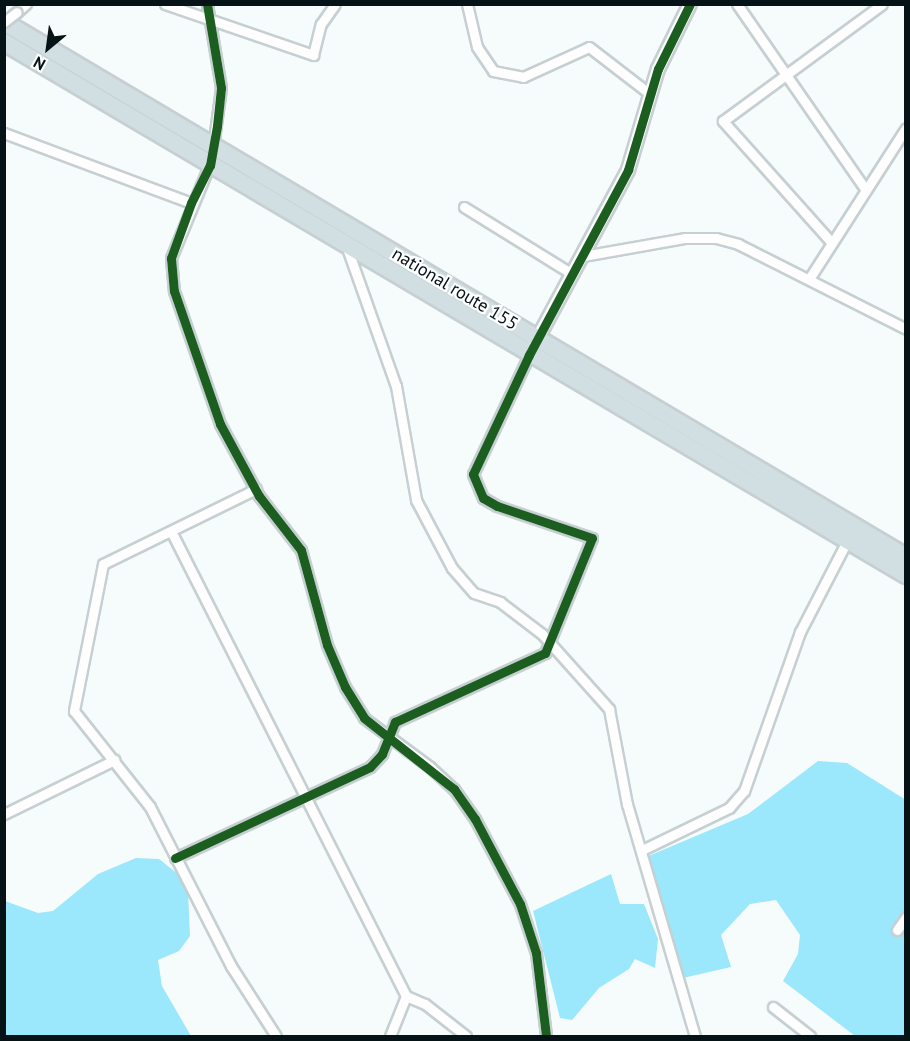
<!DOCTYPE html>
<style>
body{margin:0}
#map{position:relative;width:910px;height:1041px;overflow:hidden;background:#f6fbfc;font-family:"PT Sans",sans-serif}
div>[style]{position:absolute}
.forest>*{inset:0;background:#9be7fb}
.roads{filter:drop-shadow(2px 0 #c6cfd2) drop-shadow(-2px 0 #c6cfd2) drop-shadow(0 2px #c6cfd2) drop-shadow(0 -2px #c6cfd2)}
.street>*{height:9px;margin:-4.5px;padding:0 4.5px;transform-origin:4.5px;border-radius:4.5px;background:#fefeff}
.secondary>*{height:12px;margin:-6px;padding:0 6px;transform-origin:6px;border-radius:6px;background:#fefeff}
.highway>*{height:16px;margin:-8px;padding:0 8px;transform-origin:8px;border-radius:8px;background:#d1dee2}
.bridges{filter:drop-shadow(2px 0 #c6cfd2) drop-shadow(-2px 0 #c6cfd2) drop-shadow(0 2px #c6cfd2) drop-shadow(0 -2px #c6cfd2)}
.street-bridge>*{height:9px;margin:-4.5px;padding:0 4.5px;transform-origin:4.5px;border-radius:4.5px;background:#fefeff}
.cycleway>*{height:9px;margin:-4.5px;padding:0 4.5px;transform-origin:4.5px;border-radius:4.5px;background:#1b5e20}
span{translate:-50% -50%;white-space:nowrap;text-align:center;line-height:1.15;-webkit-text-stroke:4.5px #fff;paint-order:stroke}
.street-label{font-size:18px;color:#051317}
.frame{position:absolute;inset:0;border:6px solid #051317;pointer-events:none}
.north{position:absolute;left:18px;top:18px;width:60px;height:60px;-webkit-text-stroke:4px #fff;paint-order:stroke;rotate:209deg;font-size:16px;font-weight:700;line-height:24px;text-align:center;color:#051317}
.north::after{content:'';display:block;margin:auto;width:21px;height:27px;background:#051317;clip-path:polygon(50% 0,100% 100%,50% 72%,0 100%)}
</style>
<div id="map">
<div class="forest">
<i style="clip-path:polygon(818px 761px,847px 763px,906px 800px,905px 1036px,855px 1036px,783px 981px,798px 954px,800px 935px,776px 900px,750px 904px,721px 935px,731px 967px,683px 978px,646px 857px,748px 814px)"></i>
<i style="clip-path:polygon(136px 858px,159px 859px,179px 875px,188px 892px,190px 936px,179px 951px,158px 960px,162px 986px,191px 1036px,5px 1036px,5px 901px,38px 913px,53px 911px,98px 874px)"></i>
<i style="clip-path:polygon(611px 874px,620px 904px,644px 904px,658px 939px,655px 968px,635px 959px,629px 969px,599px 988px,572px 1020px,560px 1018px,533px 911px)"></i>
</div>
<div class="roads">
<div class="street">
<i style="left:165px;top:4px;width:157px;rotate:19deg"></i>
<i style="left:313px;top:55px;width:32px;rotate:-76deg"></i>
<i style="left:321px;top:24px;width:24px;rotate:-55deg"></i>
<i style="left:207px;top:4px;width:85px;rotate:80.5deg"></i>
<i style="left:221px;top:88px;width:60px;rotate:97.7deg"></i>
<i style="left:467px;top:4px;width:44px;rotate:76.9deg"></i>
<i style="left:477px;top:47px;width:29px;rotate:56deg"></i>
<i style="left:493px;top:71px;width:31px;rotate:11deg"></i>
<i style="left:523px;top:77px;width:72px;rotate:-24.4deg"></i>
<i style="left:589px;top:47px;width:77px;rotate:37.6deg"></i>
<i style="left:737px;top:4px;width:226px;rotate:55.3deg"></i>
<i style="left:17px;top:12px;width:12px;rotate:-42deg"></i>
<i style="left:4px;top:133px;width:200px;rotate:20.5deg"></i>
<i style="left:211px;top:161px;width:105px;rotate:112.4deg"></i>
<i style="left:171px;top:258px;width:33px;rotate:85deg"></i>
<i style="left:174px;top:291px;width:141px;rotate:70.9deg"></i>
<i style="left:220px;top:424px;width:82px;rotate:61.6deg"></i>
<i style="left:259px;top:496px;width:68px;rotate:52.1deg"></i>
<i style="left:301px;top:550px;width:98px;rotate:74.7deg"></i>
<i style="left:327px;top:645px;width:46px;rotate:66.8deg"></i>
<i style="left:345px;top:687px;width:36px;rotate:58deg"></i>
<i style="left:364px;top:718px;width:82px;rotate:36.6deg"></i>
<i style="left:430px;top:767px;width:33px;rotate:43deg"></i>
<i style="left:454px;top:789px;width:37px;rotate:55deg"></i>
<i style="left:475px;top:819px;width:96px;rotate:62.1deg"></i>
<i style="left:520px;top:904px;width:52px;rotate:71.9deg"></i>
<i style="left:536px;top:953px;width:84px;rotate:83.1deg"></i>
<i style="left:464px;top:207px;width:127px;rotate:31.8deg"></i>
<i style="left:832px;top:243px;width:164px;rotate:-131.8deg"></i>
<i style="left:723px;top:121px;width:197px;rotate:-36.3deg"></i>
<i style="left:346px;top:245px;width:150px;rotate:70.5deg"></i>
<i style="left:396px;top:386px;width:116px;rotate:80deg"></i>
<i style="left:416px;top:500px;width:77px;rotate:62.1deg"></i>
<i style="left:452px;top:568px;width:33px;rotate:49deg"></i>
<i style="left:474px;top:593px;width:28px;rotate:19deg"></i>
<i style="left:500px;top:602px;width:53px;rotate:37.3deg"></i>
<i style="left:542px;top:634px;width:101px;rotate:48.2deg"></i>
<i style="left:609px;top:709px;width:97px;rotate:79.3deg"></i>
<i style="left:627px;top:804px;width:242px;rotate:73.7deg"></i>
<i style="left:583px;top:256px;width:104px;rotate:-10deg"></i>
<i style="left:685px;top:238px;width:31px"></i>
<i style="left:716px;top:238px;width:23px;rotate:15deg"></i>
<i style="left:738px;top:244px;width:188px;rotate:26.8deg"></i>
<i style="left:809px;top:279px;width:179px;rotate:-57.3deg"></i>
<i style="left:256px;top:489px;width:170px;rotate:153.9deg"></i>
<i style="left:103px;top:564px;width:150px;rotate:101.2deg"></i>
<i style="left:74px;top:711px;width:122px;rotate:51.6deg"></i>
<i style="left:150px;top:807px;width:178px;rotate:63deg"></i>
<i style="left:231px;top:966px;width:83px;rotate:57.3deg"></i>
<i style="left:171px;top:531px;width:521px;rotate:63.19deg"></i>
<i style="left:406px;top:996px;width:21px;rotate:23deg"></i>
<i style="left:425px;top:1004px;width:52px;rotate:38deg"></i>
<i style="left:4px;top:814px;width:123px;rotate:-26.1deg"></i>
<i style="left:642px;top:850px;width:97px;rotate:-25.8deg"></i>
<i style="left:729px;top:808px;width:23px;rotate:-49deg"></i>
<i style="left:744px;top:791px;width:169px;rotate:-70.6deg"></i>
<i style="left:800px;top:632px;width:102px;rotate:-62.7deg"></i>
<i style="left:175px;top:858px;width:215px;rotate:-25deg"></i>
<i style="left:370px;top:767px;width:18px;rotate:-47deg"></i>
<i style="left:382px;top:754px;width:35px;rotate:-68deg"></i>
<i style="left:395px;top:722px;width:165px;rotate:-24.7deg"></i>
<i style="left:545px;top:653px;width:124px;rotate:-67.8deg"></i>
<i style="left:592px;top:538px;width:100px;rotate:-161.4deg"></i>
<i style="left:497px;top:506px;width:16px;rotate:-150deg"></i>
<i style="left:483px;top:498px;width:26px;rotate:-113deg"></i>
<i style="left:473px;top:474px;width:132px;rotate:-64.8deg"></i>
<i style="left:897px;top:930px;width:16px;rotate:-55deg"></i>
<i style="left:773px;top:1007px;width:47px;rotate:38.1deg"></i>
<i style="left:390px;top:1036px;width:43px;rotate:-68.2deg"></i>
</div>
<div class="secondary">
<i style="left:535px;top:343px;width:196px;rotate:-61.7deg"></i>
<i style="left:628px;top:170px;width:105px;rotate:-73.5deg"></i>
<i style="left:658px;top:69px;width:72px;rotate:-63.8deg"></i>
</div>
<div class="highway">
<i style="left:4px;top:22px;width:1049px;rotate:30.67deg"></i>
<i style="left:4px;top:42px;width:1048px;rotate:30.58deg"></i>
</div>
</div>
<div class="bridges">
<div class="street-bridge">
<i style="left:4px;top:22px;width:16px;rotate:-38deg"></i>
</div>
</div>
<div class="cycleway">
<i style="left:207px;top:4px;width:85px;rotate:80.5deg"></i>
<i style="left:221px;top:88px;width:38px;rotate:96deg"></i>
<i style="left:217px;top:126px;width:40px;rotate:100deg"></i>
<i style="left:210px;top:165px;width:42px;rotate:116.6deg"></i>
<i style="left:191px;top:203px;width:59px;rotate:110deg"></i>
<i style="left:171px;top:258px;width:33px;rotate:85deg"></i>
<i style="left:174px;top:291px;width:141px;rotate:70.9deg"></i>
<i style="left:220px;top:424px;width:82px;rotate:61.6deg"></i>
<i style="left:259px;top:496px;width:68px;rotate:52.1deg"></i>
<i style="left:301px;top:550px;width:98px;rotate:74.7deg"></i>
<i style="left:327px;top:645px;width:46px;rotate:66.8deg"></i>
<i style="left:345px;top:687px;width:36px;rotate:58deg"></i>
<i style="left:364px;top:718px;width:115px;rotate:38.3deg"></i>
<i style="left:454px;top:789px;width:37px;rotate:55deg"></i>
<i style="left:475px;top:819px;width:96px;rotate:62.1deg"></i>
<i style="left:520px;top:904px;width:52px;rotate:71.9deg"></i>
<i style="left:536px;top:953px;width:84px;rotate:83.1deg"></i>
<i style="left:175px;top:858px;width:215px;rotate:-25deg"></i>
<i style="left:370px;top:767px;width:18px;rotate:-47deg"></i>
<i style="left:382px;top:754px;width:35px;rotate:-68deg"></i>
<i style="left:395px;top:722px;width:165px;rotate:-24.7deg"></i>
<i style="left:545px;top:653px;width:124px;rotate:-67.8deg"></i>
<i style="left:592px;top:538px;width:100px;rotate:-161.4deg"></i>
<i style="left:497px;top:506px;width:16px;rotate:-150deg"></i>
<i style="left:483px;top:498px;width:26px;rotate:-113deg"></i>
<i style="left:473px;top:474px;width:132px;rotate:-64.8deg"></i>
<i style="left:529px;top:355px;width:210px;rotate:-61.8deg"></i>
<i style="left:628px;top:170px;width:105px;rotate:-73.5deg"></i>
<i style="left:658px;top:69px;width:72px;rotate:-63.8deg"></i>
</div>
<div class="street-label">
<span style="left:455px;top:289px;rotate:31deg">national route 155</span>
</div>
<div class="frame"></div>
<div class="north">N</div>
</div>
